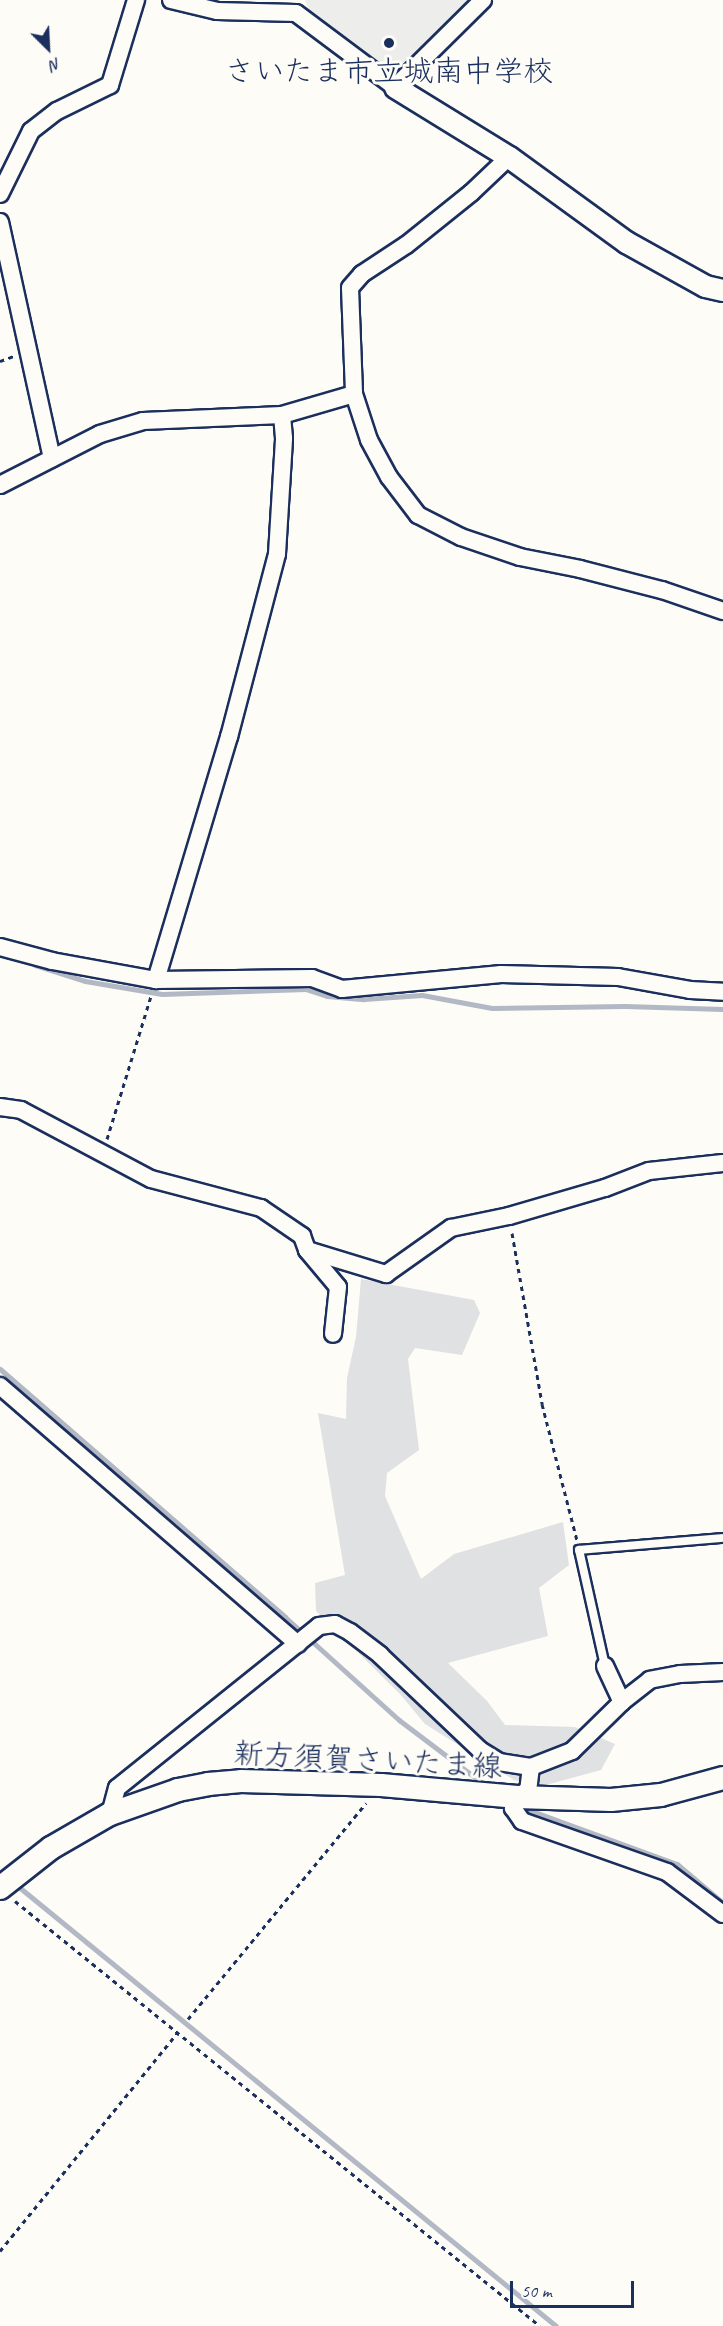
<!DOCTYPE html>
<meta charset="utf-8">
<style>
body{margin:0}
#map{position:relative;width:723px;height:2326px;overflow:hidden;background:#fdfcf7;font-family:Caveat,"Klee One",sans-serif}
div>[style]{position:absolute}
.built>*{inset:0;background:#edeeec}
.green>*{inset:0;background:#e0e1e3}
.stream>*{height:5px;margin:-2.5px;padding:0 2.5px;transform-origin:2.5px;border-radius:2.5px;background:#b3b8c5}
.path>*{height:3px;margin-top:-1.5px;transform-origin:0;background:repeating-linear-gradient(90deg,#1b2f5e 0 4.5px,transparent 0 9px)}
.roads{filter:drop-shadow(2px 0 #1b2f5e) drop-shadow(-2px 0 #1b2f5e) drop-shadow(0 2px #1b2f5e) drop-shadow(0 -2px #1b2f5e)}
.service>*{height:8px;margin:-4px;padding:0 4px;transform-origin:4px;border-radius:4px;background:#fdfcf7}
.minor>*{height:16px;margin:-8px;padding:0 8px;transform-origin:8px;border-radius:8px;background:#fdfcf7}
.tertiary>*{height:21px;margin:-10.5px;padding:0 10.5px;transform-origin:10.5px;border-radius:10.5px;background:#fdfcf7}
.secondary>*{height:22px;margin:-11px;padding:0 11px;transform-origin:11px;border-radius:11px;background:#fdfcf7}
.dots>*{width:16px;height:16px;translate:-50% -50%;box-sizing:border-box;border:3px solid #fdfcf7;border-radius:50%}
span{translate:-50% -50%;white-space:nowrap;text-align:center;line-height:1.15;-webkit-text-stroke:6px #fdfcf7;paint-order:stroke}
.poi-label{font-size:30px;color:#1b2f5e}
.street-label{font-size:30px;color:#1b2f5e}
.north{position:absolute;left:18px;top:18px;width:60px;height:60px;-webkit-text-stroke:4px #fdfcf7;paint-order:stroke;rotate:156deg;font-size:16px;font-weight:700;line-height:24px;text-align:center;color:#1b2f5e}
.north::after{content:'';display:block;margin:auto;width:21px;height:27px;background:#1b2f5e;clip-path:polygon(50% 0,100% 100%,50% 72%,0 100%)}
.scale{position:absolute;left:510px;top:2281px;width:124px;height:27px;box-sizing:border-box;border:3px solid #1b2f5e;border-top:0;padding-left:8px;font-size:18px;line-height:21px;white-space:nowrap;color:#1b2f5e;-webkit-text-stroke:4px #fdfcf7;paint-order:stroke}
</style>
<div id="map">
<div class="built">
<i style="clip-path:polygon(305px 0,470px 0,395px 73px,310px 13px)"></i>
</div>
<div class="green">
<i style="clip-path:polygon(361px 1279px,474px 1300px,480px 1313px,462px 1355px,415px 1348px,408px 1359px,419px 1450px,387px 1473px,385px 1496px,421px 1579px,454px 1554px,563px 1522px,569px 1565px,539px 1588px,548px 1636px,448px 1663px,487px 1701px,505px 1725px,575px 1727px,615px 1744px,601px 1770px,542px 1786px,514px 1780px,425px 1724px,400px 1694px,316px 1611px,315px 1583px,345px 1575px,318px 1413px,346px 1419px,347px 1378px,356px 1337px)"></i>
</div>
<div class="stream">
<i style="left:35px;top:965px;width:52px;rotate:17.7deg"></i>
<i style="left:85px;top:981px;width:78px;rotate:9.6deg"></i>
<i style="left:162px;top:994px;width:144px;rotate:-2deg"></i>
<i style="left:306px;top:989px;width:22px;rotate:18deg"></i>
<i style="left:327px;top:996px;width:37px;rotate:5deg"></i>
<i style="left:364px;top:999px;width:58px;rotate:-3.9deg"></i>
<i style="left:422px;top:995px;width:71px;rotate:10.5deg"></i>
<i style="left:492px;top:1008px;width:133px;rotate:-0.9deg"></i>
<i style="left:625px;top:1006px;width:98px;rotate:1.8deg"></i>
<i style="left:0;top:1369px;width:378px;rotate:41deg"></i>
<i style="left:285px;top:1617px;width:154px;rotate:42.1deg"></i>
<i style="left:399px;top:1720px;width:108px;rotate:37.1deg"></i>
<i style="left:521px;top:1807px;width:166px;rotate:20.1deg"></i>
<i style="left:677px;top:1864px;width:60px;rotate:40.3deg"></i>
<i style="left:14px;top:1883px;width:700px;rotate:39.26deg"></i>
</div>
<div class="path">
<i style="left:0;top:361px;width:15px;rotate:-20deg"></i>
<i style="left:107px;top:1139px;width:150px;rotate:-72.9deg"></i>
<i style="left:512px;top:1233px;width:174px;rotate:80deg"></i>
<i style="left:542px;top:1404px;width:140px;rotate:75.6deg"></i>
<i style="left:15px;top:1901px;width:675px;rotate:38.99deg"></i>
<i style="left:188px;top:2019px;width:280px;rotate:-50.5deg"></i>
<i style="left:0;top:2251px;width:281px;rotate:-50.9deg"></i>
</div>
<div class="roads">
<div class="service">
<i style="left:605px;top:1666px;width:119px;rotate:-102.6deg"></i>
<i style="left:579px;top:1550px;width:144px;rotate:-4.8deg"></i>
</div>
<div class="minor">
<i style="left:171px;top:0;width:47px;rotate:13.4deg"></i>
<i style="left:217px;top:11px;width:79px;rotate:1.5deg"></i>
<i style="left:296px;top:13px;width:124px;rotate:36.8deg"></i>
<i style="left:395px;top:87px;width:124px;rotate:-44.7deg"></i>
<i style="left:509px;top:157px;width:52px;rotate:136.5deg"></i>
<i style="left:471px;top:193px;width:83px;rotate:141.3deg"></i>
<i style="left:406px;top:245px;width:53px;rotate:146.6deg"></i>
<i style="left:362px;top:274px;width:18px;rotate:131deg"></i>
<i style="left:350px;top:288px;width:106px;rotate:87.8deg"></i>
<i style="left:354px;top:394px;width:48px;rotate:71.9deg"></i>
<i style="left:369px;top:440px;width:42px;rotate:61.6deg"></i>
<i style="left:389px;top:477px;width:48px;rotate:52.7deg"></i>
<i style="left:418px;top:515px;width:48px;rotate:27.1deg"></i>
<i style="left:461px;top:537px;width:62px;rotate:18.7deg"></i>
<i style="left:520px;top:557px;width:61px;rotate:11.3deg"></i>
<i style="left:580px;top:569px;width:85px;rotate:14.4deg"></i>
<i style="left:662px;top:590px;width:65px;rotate:19deg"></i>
<i style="left:0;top:194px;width:70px;rotate:-63.8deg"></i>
<i style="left:31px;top:131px;width:33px;rotate:-38deg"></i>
<i style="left:57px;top:111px;width:59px;rotate:-26.1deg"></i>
<i style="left:110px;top:85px;width:89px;rotate:-73deg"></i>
<i style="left:0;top:222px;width:242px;rotate:77.6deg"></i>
<i style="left:0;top:485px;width:112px;rotate:-27deg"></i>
<i style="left:100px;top:434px;width:45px;rotate:-16.8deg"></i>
<i style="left:143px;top:421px;width:139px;rotate:-2.5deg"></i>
<i style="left:282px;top:415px;width:75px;rotate:-16.3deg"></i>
<i style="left:0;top:947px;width:54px;rotate:15.1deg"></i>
<i style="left:52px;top:961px;width:106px;rotate:10.4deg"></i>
<i style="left:156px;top:980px;width:156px;rotate:-0.7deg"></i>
<i style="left:312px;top:978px;width:32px;rotate:20deg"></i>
<i style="left:342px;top:989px;width:160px;rotate:-5.4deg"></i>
<i style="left:501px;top:974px;width:117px;rotate:1.5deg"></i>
<i style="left:618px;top:977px;width:73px;rotate:10.2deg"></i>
<i style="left:690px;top:990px;width:33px;rotate:3deg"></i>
<i style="left:156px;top:980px;width:254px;rotate:-73.3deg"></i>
<i style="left:229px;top:737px;width:189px;rotate:-75.3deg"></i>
<i style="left:277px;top:554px;width:116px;rotate:-86.5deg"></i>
<i style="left:284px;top:438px;width:23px;rotate:-95deg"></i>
<i style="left:0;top:1107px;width:21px;rotate:8deg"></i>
<i style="left:21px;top:1110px;width:147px;rotate:28deg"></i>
<i style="left:151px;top:1179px;width:114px;rotate:14.8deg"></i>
<i style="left:261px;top:1208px;width:50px;rotate:34.3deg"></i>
<i style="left:302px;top:1236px;width:15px;rotate:70deg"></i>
<i style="left:307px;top:1250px;width:48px;rotate:50deg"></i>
<i style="left:338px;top:1287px;width:47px;rotate:96.1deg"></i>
<i style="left:307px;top:1250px;width:83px;rotate:16.9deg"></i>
<i style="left:386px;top:1274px;width:80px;rotate:-35.3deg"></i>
<i style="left:451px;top:1228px;width:59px;rotate:-11.7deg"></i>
<i style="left:509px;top:1216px;width:100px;rotate:-16.3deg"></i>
<i style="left:605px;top:1188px;width:47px;rotate:-21.1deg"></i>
<i style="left:649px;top:1171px;width:74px;rotate:-6.2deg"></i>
<i style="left:0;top:1386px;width:394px;rotate:40.9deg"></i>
<i style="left:605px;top:1666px;width:40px;rotate:65deg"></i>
<i style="left:723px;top:1672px;width:43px;rotate:177.3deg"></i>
<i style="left:680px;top:1674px;width:31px;rotate:169deg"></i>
<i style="left:650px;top:1680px;width:36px;rotate:142deg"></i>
<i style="left:622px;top:1702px;width:70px;rotate:135.6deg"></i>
<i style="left:572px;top:1751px;width:44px;rotate:158.7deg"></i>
<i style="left:531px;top:1767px;width:23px;rotate:97deg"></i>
<i style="left:528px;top:1790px;width:13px;rotate:148deg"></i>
<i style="left:517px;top:1797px;width:12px;rotate:110deg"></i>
<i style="left:513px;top:1808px;width:16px;rotate:55deg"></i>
<i style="left:522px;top:1821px;width:154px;rotate:19.4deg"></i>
<i style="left:667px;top:1872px;width:70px;rotate:36.9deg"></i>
<i style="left:110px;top:1814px;width:27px;rotate:-75deg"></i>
<i style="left:117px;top:1788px;width:259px;rotate:-38.7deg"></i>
<i style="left:319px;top:1626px;width:16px;rotate:-7deg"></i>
<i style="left:335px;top:1624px;width:17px;rotate:28deg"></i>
<i style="left:350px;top:1632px;width:38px;rotate:37deg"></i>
<i style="left:380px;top:1655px;width:138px;rotate:43.5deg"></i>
<i style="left:480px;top:1750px;width:22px;rotate:32deg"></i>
<i style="left:499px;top:1762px;width:32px;rotate:9deg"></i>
</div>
<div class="tertiary">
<i style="left:395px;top:87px;width:134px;rotate:31.6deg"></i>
<i style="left:509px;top:157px;width:145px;rotate:36deg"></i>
<i style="left:626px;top:242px;width:90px;rotate:29.1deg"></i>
<i style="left:705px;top:286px;width:18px;rotate:13deg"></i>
</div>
<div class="secondary">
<i style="left:0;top:1888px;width:65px;rotate:-38.1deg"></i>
<i style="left:51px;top:1848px;width:68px;rotate:-30deg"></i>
<i style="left:110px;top:1814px;width:72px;rotate:-19.4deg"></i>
<i style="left:178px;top:1790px;width:31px;rotate:-11deg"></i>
<i style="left:208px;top:1784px;width:33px;rotate:-5deg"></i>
<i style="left:241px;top:1781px;width:140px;rotate:1.6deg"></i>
<i style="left:381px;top:1785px;width:137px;rotate:5deg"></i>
<i style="left:517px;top:1797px;width:94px;rotate:1.8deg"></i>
<i style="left:611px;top:1800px;width:50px;rotate:-5.7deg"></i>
<i style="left:661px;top:1795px;width:64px;rotate:-15.3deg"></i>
</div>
</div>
<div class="dots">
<i style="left:389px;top:43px;background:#1b2f5e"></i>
</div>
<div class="poi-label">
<span style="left:389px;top:71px">さいたま市立城南中学校</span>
</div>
<div class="street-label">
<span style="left:368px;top:1760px;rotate:3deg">新方須賀さいたま線</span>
</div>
<div class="north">N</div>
<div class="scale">50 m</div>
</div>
